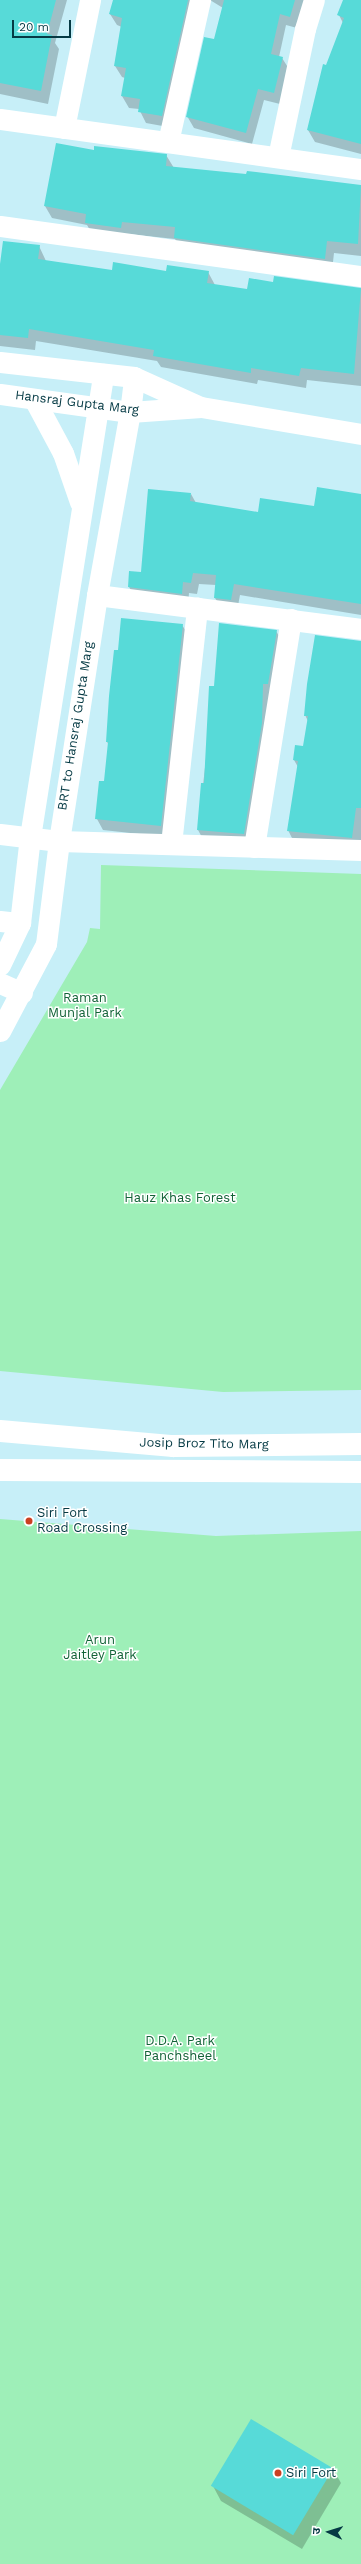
<!DOCTYPE html>
<meta charset="utf-8">
<style>
body{margin:0}
#map{position:relative;width:361px;height:2564px;overflow:hidden;background:#c7eff8;font-family:"Work Sans","Noto Sans Devanagari",sans-serif}
div>[style]{position:absolute}
.green>*{inset:0;background:#9eefb8}
.shadow>*{inset:0;background:#0003}
.building>*{inset:0;background:#57dad8;transform-origin:0 0}
.minor>*{height:21px;margin:-10.5px;padding:0 10.5px;transform-origin:10.5px;border-radius:10.5px;background:#fff}
.major>*{height:22px;margin:-11px;padding:0 11px;transform-origin:11px;border-radius:11px;background:#fff}
.dots>*{width:11px;height:11px;translate:-50% -50%;box-sizing:border-box;border:2px solid #fff;border-radius:50%}
span{translate:-50% -50%;white-space:nowrap;text-align:center;line-height:1.15;-webkit-text-stroke:3px #fff;paint-order:stroke}
.street-label{font-size:13px;color:#053a44}
.park-label{font-size:13px;color:#126337}
.poi-label{font-size:13px;color:#053a44}
.left{translate:0 -50%;text-align:left}
.north{position:absolute;left:309px;top:2512px;width:40px;height:40px;-webkit-text-stroke:3px #fff;paint-order:stroke;rotate:274deg;font-size:11px;font-weight:700;line-height:16px;text-align:center;color:#053a44}
.north::after{content:'';display:block;margin:auto;width:14px;height:18px;background:#053a44;clip-path:polygon(50% 0,100% 100%,50% 72%,0 100%)}
.scale{position:absolute;left:12px;top:20px;width:59px;height:18px;box-sizing:border-box;border:2px solid #053a44;border-top:0;padding-left:5px;font-size:12px;line-height:14px;white-space:nowrap;color:#053a44;-webkit-text-stroke:3px #fff;paint-order:stroke}
</style>
<div id="map">
<div class="green">
<i style="clip-path:polygon(101px 865px,361px 874px,361px 1390px,223px 1392px,0 1371px,0 1090px,87px 942px,90px 928px,100px 929px)"></i>
<i style="clip-path:polygon(0 1519px,216px 1536px,361px 1531px,361px 2564px,0 2564px)"></i>
</div>
<div class="shadow">
<i style="clip-path:polygon(0 0,67px 0,55px 43px,59px 49px,48px 104px,0 94px)"></i>
<i style="clip-path:polygon(114px 0,208px 0,168px 127px,146px 123px,139px 109px,129px 108px,122px 96px,125px 78px,122px 77px,115px 66px,122px 27px,117px 25px,110px 14px)"></i>
<i style="clip-path:polygon(210px 0,305px 0,297px 28px,286px 25px,279px 57px,282px 58px,289px 69px,280px 104px,264px 100px,252px 144px,194px 128px,187px 116px,215px 41px,223px 8px)"></i>
<i style="clip-path:polygon(344px 0,361px 0,361px 154px,315px 142px,308px 130px,343px 23px,339px 15px)"></i>
<i style="clip-path:polygon(95px 151px,166px 155px,174px 168px,247px 175px,247px 172px,361px 186px,361px 256px,334px 253px,332px 271px,182px 250px,175px 239px,128px 234px,93px 235px,87px 225px,52px 218px,45px 206px)"></i>
<i style="clip-path:polygon(39px 246px,46px 261px,113px 271px,208px 272px,215px 285px,248px 290px,274px 283px,275px 277px,361px 289px,361px 386px,307px 380px,306px 388px,258px 380px,257px 384px,161px 367px,157px 361px,36px 341px,35px 350px,0 346px,0 272px)"></i>
<i style="clip-path:polygon(191px 494px,196px 503px,259px 513px,361px 500px,361px 615px,240px 595px,237px 611px,222px 609px,215px 598px,216px 585px,199px 584px,197px 594px,189px 593px,188px 605px,136px 598px,129px 587px,142px 573px)"></i>
<i style="clip-path:polygon(182px 625px,189px 636px,167px 837px,103px 830px,97px 819px,105px 782px,109px 745px,107px 742px,119px 652px)"></i>
<i style="clip-path:polygon(276px 631px,283px 643px,250px 845px,204px 841px,198px 830px,214px 687px)"></i>
<i style="clip-path:polygon(361px 641px,361px 847px,294px 842px,288px 830px,298px 767px,294px 760px,296px 746px,304px 747px,308px 721px,305px 715px)"></i>
<i style="clip-path:polygon(251px 2421px,333px 2469px,341px 2483px,302px 2549px,221px 2501px,213px 2486px)"></i>
</div>
<div class="building">
<i style="clip-path:polygon(0 0,56px 0,47px 34px,52px 35px,41px 91px,0 83px)"></i>
<i style="clip-path:polygon(113px 0,188px 0,162px 116px,138px 112px,140px 99px,121px 96px,126px 68px,114px 66px,122px 18px,109px 14px)"></i>
<i style="clip-path:polygon(224px 0,295px 0,290px 17px,280px 14px,271px 54px,283px 57px,274px 93px,258px 89px,246px 133px,186px 117px,204px 37px,214px 39px)"></i>
<i style="clip-path:polygon(343px 0,361px 0,361px 144px,307px 130px,323px 64px,326px 65px,344px 18px,337px 15px)"></i>
<i style="clip-path:polygon(56px 143px,94px 150px,94px 146px,167px 154px,166px 166px,246px 174px,247px 171px,361px 185px,358px 244px,327px 241px,325px 259px,174px 238px,175px 227px,122px 222px,121px 228px,85px 223px,86px 214px,44px 206px)"></i>
<i style="clip-path:polygon(3px 241px,40px 245px,38px 259px,112px 270px,113px 262px,166px 271px,167px 265px,209px 271px,207px 283px,247px 289px,249px 278px,273px 282px,274px 276px,361px 288px,354px 374px,301px 368px,299px 376px,251px 368px,251px 373px,153px 356px,154px 350px,29px 329px,28px 338px,0 335px,0 264px)"></i>
<i style="clip-path:polygon(317px 487px,361px 494px,361px 604px,234px 584px,231px 600px,214px 598px,216px 575px,193px 573px,191px 583px,183px 582px,182px 594px,128px 587px,129px 571px,141px 572px,148px 489px,191px 493px,190px 501px,258px 512px,260px 498px,314px 506px)"></i>
<i style="clip-path:polygon(121px 618px,183px 624px,161px 826px,95px 819px,99px 781px,104px 781px,108px 742px,106px 742px,109px 696px,114px 650px,118px 650px)"></i>
<i style="clip-path:polygon(219px 623px,277px 630px,268px 684px,263px 684px,262px 723px,244px 834px,197px 830px,201px 783px,204px 783px,209px 686px,214px 686px)"></i>
<i style="clip-path:polygon(315px 635px,361px 641px,361px 808px,356px 808px,352px 838px,287px 831px,298px 761px,293px 760px,295px 745px,303px 746px,308px 716px,304px 716px,307px 684px)"></i>
<i style="left:251px;top:2419px;width:96px;height:78px;rotate:31deg"></i>
</div>
<div class="minor">
<i style="left:0;top:119px;width:364px;rotate:7.9deg"></i>
<i style="left:64px;top:128px;width:131px;rotate:-78.5deg"></i>
<i style="left:168px;top:142px;width:146px;rotate:-77.3deg"></i>
<i style="left:278px;top:157px;width:131px;rotate:-78.1deg"></i>
<i style="left:305px;top:29px;width:30px;rotate:-73deg"></i>
<i style="left:0;top:226px;width:364px;rotate:7.9deg"></i>
<i style="left:0;top:362px;width:135px;rotate:6.4deg"></i>
<i style="left:134px;top:377px;width:70px;rotate:24.4deg"></i>
<i style="left:0;top:394px;width:131px;rotate:7.9deg"></i>
<i style="left:130px;top:412px;width:71px;rotate:-4deg"></i>
<i style="left:201px;top:407px;width:162px;rotate:9.6deg"></i>
<i style="left:34px;top:399px;width:61px;rotate:61.8deg"></i>
<i style="left:63px;top:453px;width:52px;rotate:70.9deg"></i>
<i style="left:97px;top:595px;width:266px;rotate:7.3deg"></i>
<i style="left:0;top:834px;width:59px;rotate:6.8deg"></i>
<i style="left:59px;top:841px;width:302px;rotate:1.7deg"></i>
<i style="left:171px;top:844px;width:238px;rotate:-83.7deg"></i>
<i style="left:254px;top:847px;width:231px;rotate:-80.8deg"></i>
<i style="left:0;top:921px;width:20px;rotate:6deg"></i>
<i style="left:0;top:965px;width:47px;rotate:-64.5deg"></i>
<i style="left:20px;top:923px;width:87px;rotate:-83.4deg"></i>
<i style="left:30px;top:837px;width:469px;rotate:-81deg"></i>
<i style="left:0;top:983px;width:24px;rotate:24deg"></i>
<i style="left:0;top:1031px;width:98px;rotate:-62.1deg"></i>
<i style="left:46px;top:944px;width:104px;rotate:-82.8deg"></i>
<i style="left:59px;top:841px;width:249px;rotate:-81.2deg"></i>
<i style="left:97px;top:595px;width:186px;rotate:-79.8deg"></i>
<i style="left:130px;top:412px;width:35px;rotate:-83deg"></i>
</div>
<div class="major">
<i style="left:0;top:1431px;width:174px;rotate:5deg"></i>
<i style="left:173px;top:1446px;width:188px;rotate:-0.6deg"></i>
<i style="left:0;top:1470px;width:361px;rotate:0.3deg"></i>
</div>
<div class="dots">
<i style="left:29px;top:1521px;background:#cb4022"></i>
<i style="left:278px;top:2473px;background:#cb4022"></i>
</div>
<div class="street-label">
<span style="left:77px;top:403px;rotate:7deg">Hansraj Gupta Marg</span>
<span style="left:76px;top:726px;rotate:-81deg">BRT to Hansraj Gupta Marg</span>
<span style="left:204px;top:1444px;rotate:1deg">Josip Broz Tito Marg</span>
</div>
<div class="park-label">
<span style="left:85px;top:1006px">Raman<br>Munjal Park</span>
<span style="left:180px;top:1198px">Hauz Khas Forest</span>
<span style="left:100px;top:1648px">Arun<br>Jaitley Park</span>
<span style="left:180px;top:2049px">D.D.A. Park<br>Panchsheel</span>
</div>
<div class="poi-label">
<span class="left" style="left:37px;top:1521px">Siri Fort<br>Road Crossing</span>
<span class="left" style="left:286px;top:2473px">Siri Fort</span>
</div>
<div class="north">उ</div>
<div class="scale">20 m</div>
</div>
